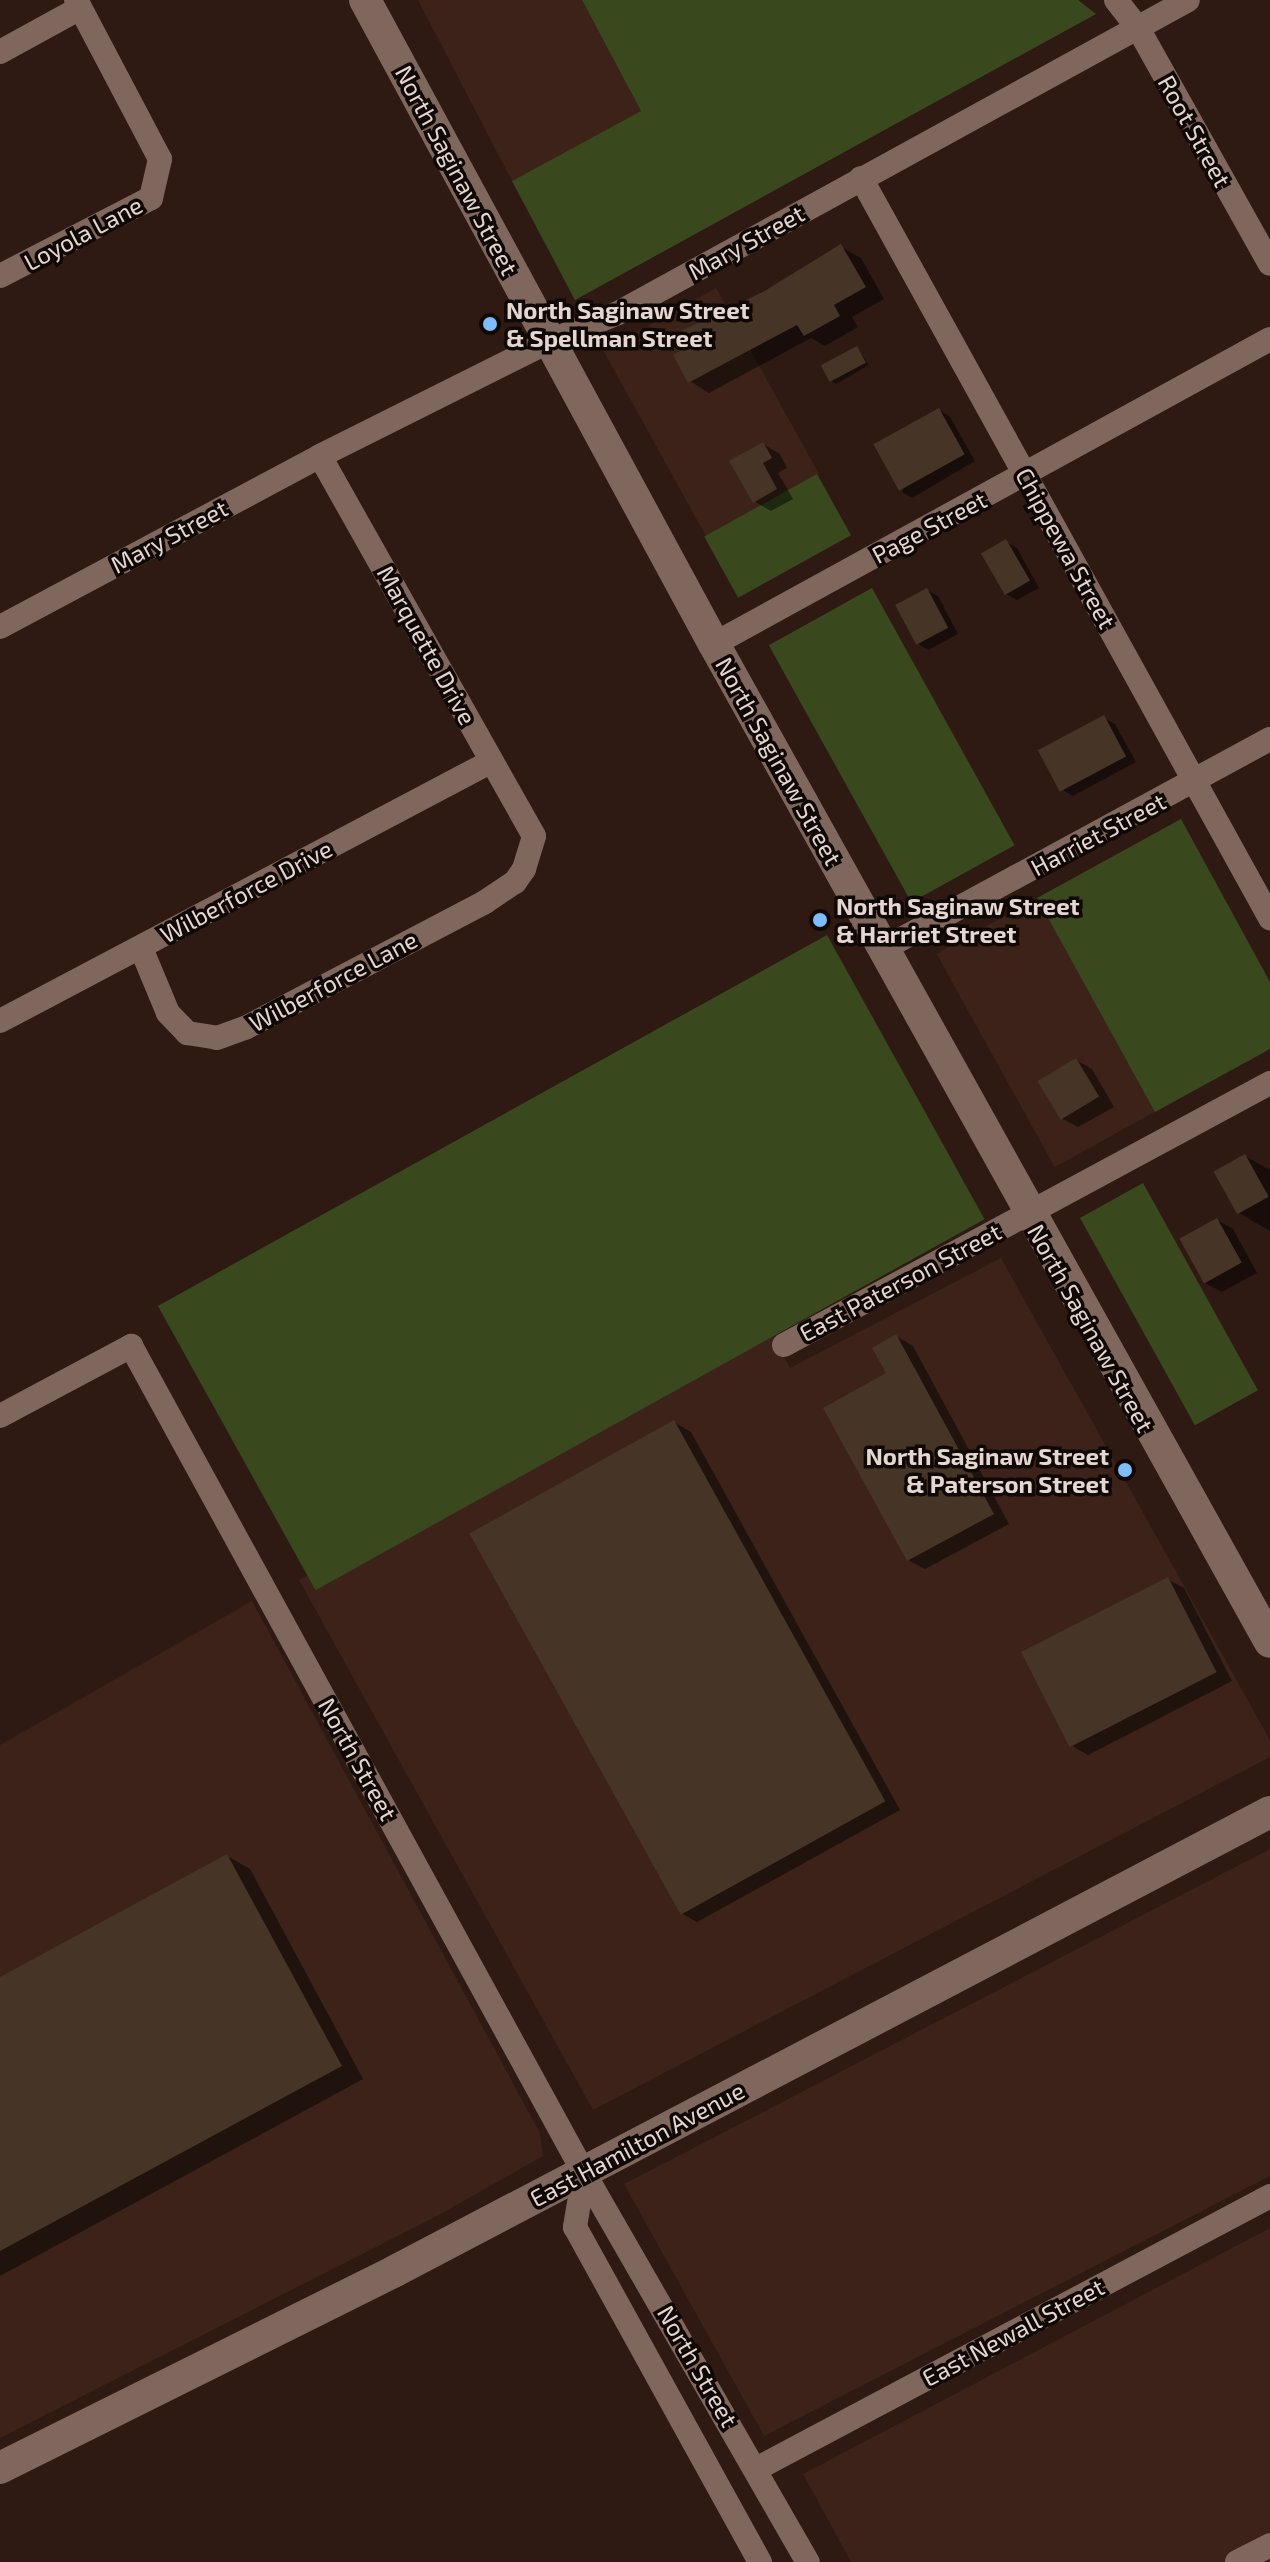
<!DOCTYPE html>
<style>
body{margin:0}
#map{position:relative;width:1270px;height:2562px;overflow:hidden;background:#2e1a13;font-family:"Exo 2",sans-serif}
div>[style]{position:absolute}
.built>*{inset:0;background:#3c2218;transform-origin:0 0}
.green>*{inset:0;background:#39491d;transform-origin:0 0}
.shadow>*{inset:0;background:#0007}
.building>*{inset:0;background:#463426;transform-origin:0 0}
.minor>*{height:24px;margin:-12px;padding:0 12px;transform-origin:12px;border-radius:12px;background:#7f675e}
.secondary>*{height:32px;margin:-16px;padding:0 16px;transform-origin:16px;border-radius:16px;background:#7f675e}
.dots>*{width:22px;height:22px;translate:-50% -50%;box-sizing:border-box;border:4px solid #100805;border-radius:50%}
span{translate:-50% -50%;white-space:nowrap;text-align:center;line-height:1.15;-webkit-text-stroke:7px #100805;paint-order:stroke}
.street-label{font-size:24px;color:#e4d6d1}
.poi-label{font-size:24px;color:#e4d6d1;font-weight:700}
.left{translate:0 -50%;text-align:left}
.right{translate:-100% -50%;text-align:right}
</style>
<div id="map">
<div class="built">
<i style="clip-path:polygon(418px 0,582px 0,641px 111px,512px 181px)"></i>
<i style="left:716px;top:288px;width:212px;height:129px;rotate:61deg"></i>
<i style="left:1037px;top:898px;width:244px;height:115px;rotate:61deg"></i>
<i style="clip-path:polygon(1001px 1258px,1270px 1740px,1270px 1757px,593px 2110px,299px 1580px,770px 1332px,790px 1368px)"></i>
<i style="clip-path:polygon(252px 1601px,540px 2133px,543px 2156px,441px 2214px,0 2438px,0 1745px)"></i>
<i style="clip-path:polygon(1270px 1849px,1270px 2176px,764px 2436px,624px 2184px)"></i>
<i style="clip-path:polygon(1270px 2228px,1270px 2562px,851px 2562px,803px 2474px)"></i>
</div>
<div class="green">
<i style="clip-path:polygon(582px 0,1078px 0,1096px 14px,575px 300px,512px 181px,641px 111px)"></i>
<i style="left:817px;top:474px;width:70px;height:129px;rotate:61deg"></i>
<i style="left:872px;top:588px;width:294px;height:118px;rotate:61deg"></i>
<i style="clip-path:polygon(1181px 819px,1270px 982px,1270px 1049px,1155px 1112px,1037px 898px)"></i>
<i style="left:827px;top:935px;width:325px;height:765px;rotate:61deg"></i>
<i style="left:1143px;top:1183px;width:237px;height:72px;rotate:61deg"></i>
</div>
<div class="shadow">
<i style="clip-path:polygon(841px 247px,861px 258px,884px 299px,852px 317px,858px 327px,825px 346px,811px 338px,709px 393px,690px 381px,762px 295px)"></i>
<i style="clip-path:polygon(857px 348px,869px 365px,836px 384px,832px 381px)"></i>
<i style="clip-path:polygon(939px 410px,950px 417px,975px 461px,912px 498px,902px 492px)"></i>
<i style="clip-path:polygon(763px 444px,780px 454px,787px 468px,778px 473px,793px 499px,771px 511px,754px 501px)"></i>
<i style="clip-path:polygon(1006px 542px,1017px 548px,1039px 588px,1017px 600px,1006px 594px)"></i>
<i style="clip-path:polygon(927px 590px,938px 596px,958px 634px,928px 650px,917px 643px)"></i>
<i style="clip-path:polygon(1104px 718px,1115px 724px,1136px 762px,1073px 796px,1063px 790px)"></i>
<i style="clip-path:polygon(1076px 1060px,1092px 1069px,1114px 1107px,1078px 1127px,1061px 1118px)"></i>
<i style="clip-path:polygon(1245px 1156px,1270px 1170px,1270px 1231px,1239px 1213px)"></i>
<i style="clip-path:polygon(1217px 1220px,1233px 1229px,1257px 1273px,1222px 1292px,1205px 1283px)"></i>
<i style="clip-path:polygon(896px 1336px,913px 1346px,1009px 1524px,925px 1569px,908px 1560px,889px 1374px)"></i>
<i style="clip-path:polygon(674px 1422px,691px 1432px,900px 1810px,697px 1922px,681px 1913px)"></i>
<i style="clip-path:polygon(1167px 1579px,1184px 1588px,1232px 1681px,1088px 1755px,1072px 1746px)"></i>
<i style="clip-path:polygon(227px 1856px,250px 1869px,363px 2079px,0 2276px,0 1979px)"></i>
</div>
<div class="building">
<i style="clip-path:polygon(841px 244px,866px 287px,834px 305px,840px 316px,804px 336px,797px 325px,688px 383px,673px 355px,689px 346px,681px 331px,761px 293px)"></i>
<i style="left:857px;top:346px;width:19px;height:41px;rotate:62deg"></i>
<i style="left:939px;top:408px;width:53px;height:75px;rotate:61deg"></i>
<i style="clip-path:polygon(763px 442px,772px 458px,763px 463px,777px 489px,753px 503px,729px 461px)"></i>
<i style="left:1006px;top:539px;width:48px;height:29px;rotate:60deg"></i>
<i style="left:927px;top:588px;width:45px;height:36px;rotate:62deg"></i>
<i style="left:1104px;top:715px;width:47px;height:75px;rotate:62deg"></i>
<i style="left:1076px;top:1058px;width:45px;height:45px;rotate:59deg"></i>
<i style="left:1245px;top:1154px;width:49px;height:36px;rotate:61deg"></i>
<i style="left:1217px;top:1218px;width:51px;height:43px;rotate:61deg"></i>
<i style="clip-path:polygon(896px 1334px,994px 1514px,907px 1561px,823px 1408px,886px 1373px,872px 1348px)"></i>
<i style="left:674px;top:1420px;width:436px;height:234px;rotate:61deg"></i>
<i style="left:1168px;top:1577px;width:107px;height:165px;rotate:63deg"></i>
<i style="clip-path:polygon(227px 1854px,342px 2066px,0 2251px,0 1977px)"></i>
</div>
<div class="minor">
<i style="left:1116px;top:0;width:36px;rotate:52deg"></i>
<i style="left:1138px;top:28px;width:270px;rotate:60.8deg"></i>
<i style="left:0;top:52px;width:91px;rotate:-28.8deg"></i>
<i style="left:861px;top:178px;width:846px;rotate:61.07deg"></i>
<i style="left:0;top:276px;width:170px;rotate:-27.3deg"></i>
<i style="left:151px;top:198px;width:40px;rotate:-77deg"></i>
<i style="left:160px;top:159px;width:180px;rotate:-117.8deg"></i>
<i style="left:0;top:627px;width:363px;rotate:-28.1deg"></i>
<i style="left:320px;top:456px;width:257px;rotate:-26.6deg"></i>
<i style="left:550px;top:341px;width:74px;rotate:-22.4deg"></i>
<i style="left:618px;top:313px;width:650px;rotate:-28.77deg"></i>
<i style="left:714px;top:644px;width:634px;rotate:-28.75deg"></i>
<i style="left:141px;top:948px;width:70px;rotate:67.4deg"></i>
<i style="left:168px;top:1013px;width:28px;rotate:46deg"></i>
<i style="left:187px;top:1033px;width:30px;rotate:9deg"></i>
<i style="left:217px;top:1038px;width:30px;rotate:-20deg"></i>
<i style="left:245px;top:1028px;width:271px;rotate:-27.7deg"></i>
<i style="left:485px;top:902px;width:36px;rotate:-34deg"></i>
<i style="left:515px;top:882px;width:16px;rotate:-55deg"></i>
<i style="left:524px;top:869px;width:34px;rotate:-73deg"></i>
<i style="left:534px;top:836px;width:436px;rotate:-119.4deg"></i>
<i style="left:883px;top:949px;width:440px;rotate:-28.5deg"></i>
<i style="left:0;top:1021px;width:556px;rotate:-27.85deg"></i>
<i style="left:784px;top:1345px;width:552px;rotate:-28.33deg"></i>
<i style="left:0;top:1416px;width:149px;rotate:-28.1deg"></i>
<i style="left:131px;top:1346px;width:943px;rotate:61.29deg"></i>
<i style="left:584px;top:2173px;width:449px;rotate:60.1deg"></i>
<i style="left:584px;top:2173px;width:55px;rotate:99.5deg"></i>
<i style="left:575px;top:2227px;width:383px;rotate:61.1deg"></i>
<i style="left:756px;top:2469px;width:582px;rotate:-27.97deg"></i>
<i style="left:1237px;top:2562px;width:37px;rotate:-27deg"></i>
</div>
<div class="secondary">
<i style="left:365px;top:0;width:732px;rotate:61.55deg"></i>
<i style="left:714px;top:644px;width:1142px;rotate:60.88deg"></i>
<i style="left:0;top:2468px;width:441px;rotate:-26.5deg"></i>
<i style="left:395px;top:2271px;width:988px;rotate:-27.68deg"></i>
</div>
<div class="dots">
<i style="left:490px;top:324px;background:#7ebdf9"></i>
<i style="left:820px;top:920px;background:#7ebdf9"></i>
<i style="left:1125px;top:1470px;background:#7ebdf9"></i>
</div>
<div class="street-label">
<span style="left:1195px;top:131px;rotate:61deg">Root Street</span>
<span style="left:457px;top:170px;rotate:62deg">North Saginaw Street</span>
<span style="left:83px;top:233px;rotate:-28deg">Loyola Lane</span>
<span style="left:746px;top:242px;rotate:-29deg">Mary Street</span>
<span style="left:929px;top:527px;rotate:-28deg">Page Street</span>
<span style="left:169px;top:536px;rotate:-28deg">Mary Street</span>
<span style="left:1066px;top:548px;rotate:61deg">Chippewa Street</span>
<span style="left:427px;top:645px;rotate:61deg">Marquette Drive</span>
<span style="left:779px;top:761px;rotate:61deg">North Saginaw Street</span>
<span style="left:1098px;top:834px;rotate:-28deg">Harriet Street</span>
<span style="left:246px;top:891px;rotate:-28deg">Wilberforce Drive</span>
<span style="left:333px;top:981px;rotate:-28deg">Wilberforce Lane</span>
<span style="left:900px;top:1282px;rotate:-28deg">East Paterson Street</span>
<span style="left:1091px;top:1328px;rotate:61deg">North Saginaw Street</span>
<span style="left:358px;top:1759px;rotate:61deg">North Street</span>
<span style="left:637px;top:2144px;rotate:-28deg">East Hamilton Avenue</span>
<span style="left:1013px;top:2332px;rotate:-28deg">East Newall Street</span>
<span style="left:698px;top:2366px;rotate:60deg">North Street</span>
</div>
<div class="poi-label">
<span class="left" style="left:506px;top:324px">North Saginaw Street<br>&amp; Spellman Street</span>
<span class="left" style="left:836px;top:920px">North Saginaw Street<br>&amp; Harriet Street</span>
<span class="right" style="left:1109px;top:1470px">North Saginaw Street<br>&amp; Paterson Street</span>
</div>
</div>
